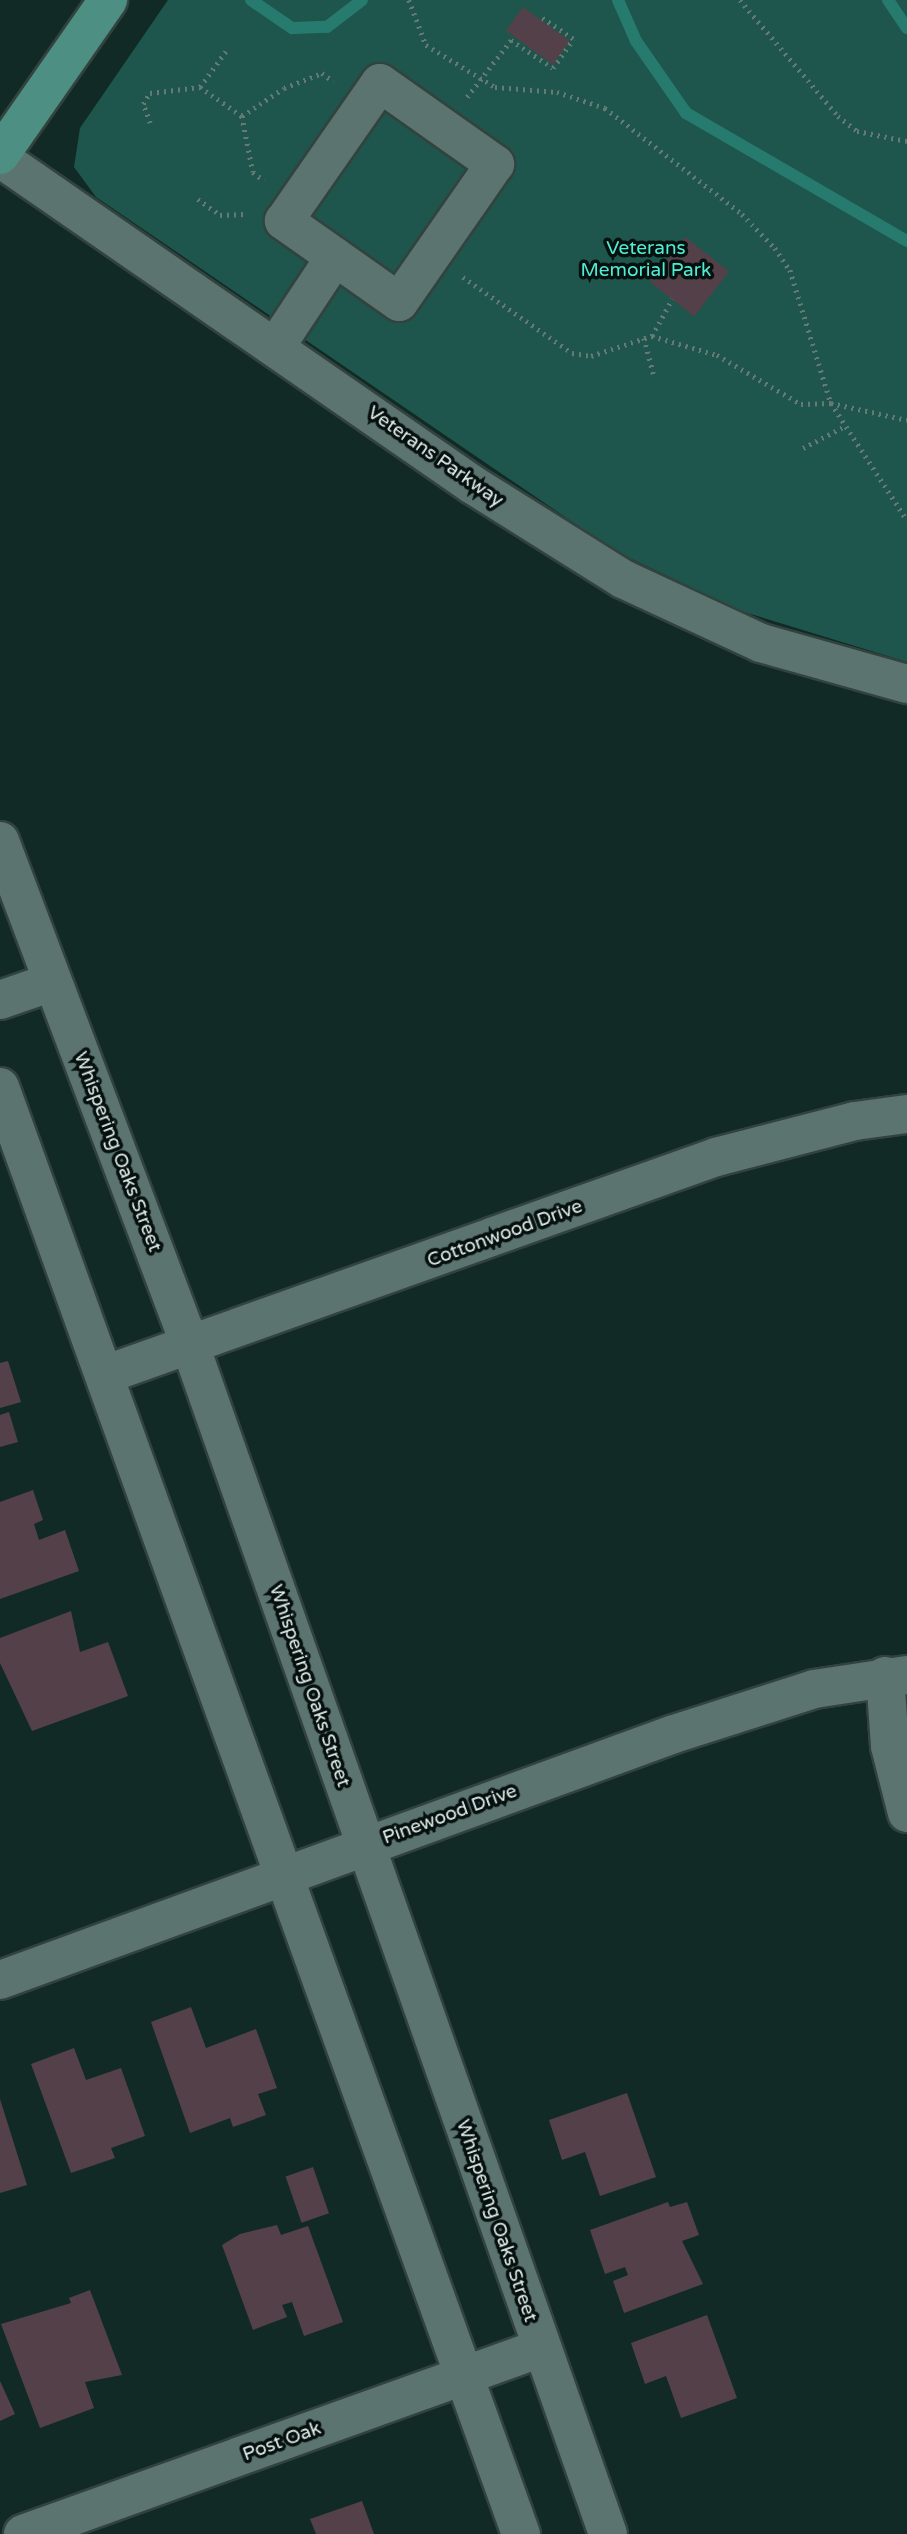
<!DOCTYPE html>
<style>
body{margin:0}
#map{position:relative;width:907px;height:2534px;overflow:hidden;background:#122a25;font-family:"Varela Round",sans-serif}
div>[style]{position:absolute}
.green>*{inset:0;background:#1e564d}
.stream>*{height:12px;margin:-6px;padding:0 6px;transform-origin:6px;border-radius:6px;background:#267b6e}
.building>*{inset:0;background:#544049;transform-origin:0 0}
.path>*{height:4.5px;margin-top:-2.25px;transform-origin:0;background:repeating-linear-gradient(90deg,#667a75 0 2px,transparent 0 7px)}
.roads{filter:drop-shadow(2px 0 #32433f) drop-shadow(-2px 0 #32433f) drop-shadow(0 2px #32433f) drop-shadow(0 -2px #32433f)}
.minor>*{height:38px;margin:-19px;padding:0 19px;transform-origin:19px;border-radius:19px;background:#5b746f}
.major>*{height:38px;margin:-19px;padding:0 19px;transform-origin:19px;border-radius:19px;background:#4e8f83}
span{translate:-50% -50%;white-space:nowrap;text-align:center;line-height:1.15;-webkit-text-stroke:7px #06100e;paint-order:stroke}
.park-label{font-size:19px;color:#51ecd4}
.street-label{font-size:19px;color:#e1efeb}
</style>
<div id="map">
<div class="green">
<i style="clip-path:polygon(168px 0,907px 0,907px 662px,741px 611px,615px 551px,96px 197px,74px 167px,80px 128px)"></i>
</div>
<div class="stream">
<i style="left:251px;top:0;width:50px;rotate:34.3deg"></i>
<i style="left:292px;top:28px;width:35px;rotate:-2deg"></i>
<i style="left:327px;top:27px;width:44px;rotate:-37.6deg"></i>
<i style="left:618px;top:0;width:45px;rotate:66.3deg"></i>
<i style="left:636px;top:41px;width:88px;rotate:55.2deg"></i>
<i style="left:686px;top:113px;width:255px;rotate:30.1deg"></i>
<i style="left:888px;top:0;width:34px;rotate:56deg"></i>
</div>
<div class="building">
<i style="left:523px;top:7px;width:58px;height:29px;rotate:36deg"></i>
<i style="left:685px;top:237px;width:56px;height:57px;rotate:38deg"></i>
<i style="clip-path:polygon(8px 1361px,21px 1402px,0 1408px,0 1363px)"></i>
<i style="clip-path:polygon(9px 1412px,18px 1442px,0 1447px,0 1415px)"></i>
<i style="clip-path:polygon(33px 1490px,43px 1520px,34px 1524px,39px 1540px,65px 1530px,79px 1571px,0 1599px,0 1502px)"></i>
<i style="clip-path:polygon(71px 1611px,80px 1652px,108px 1642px,128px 1696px,32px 1731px,0 1663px,0 1638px)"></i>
<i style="clip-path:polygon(191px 2007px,206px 2048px,256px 2029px,277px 2088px,258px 2094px,266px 2115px,233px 2127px,230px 2118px,190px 2133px,151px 2022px)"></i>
<i style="clip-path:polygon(74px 2048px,86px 2080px,121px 2068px,145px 2136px,111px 2148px,115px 2158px,71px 2173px,31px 2064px)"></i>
<i style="clip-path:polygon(627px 2093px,656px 2177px,600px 2196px,585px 2152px,562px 2160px,549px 2120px)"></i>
<i style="clip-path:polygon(0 2099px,27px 2185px,0 2193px)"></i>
<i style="left:313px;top:2167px;width:49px;height:29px;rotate:71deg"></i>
<i style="clip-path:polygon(668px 2202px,670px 2207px,687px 2202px,699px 2235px,682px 2241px,703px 2284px,624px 2313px,613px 2281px,628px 2275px,625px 2267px,605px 2274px,590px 2230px)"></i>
<i style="clip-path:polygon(277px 2225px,281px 2235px,308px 2226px,343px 2322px,304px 2336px,292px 2302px,282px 2305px,287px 2317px,253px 2330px,222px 2245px,240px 2234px)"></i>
<i style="clip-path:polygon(90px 2290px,122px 2375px,85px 2382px,94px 2408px,40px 2428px,1px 2324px,71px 2303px,69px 2298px)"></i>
<i style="clip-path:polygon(707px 2315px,737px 2398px,681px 2418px,666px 2376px,645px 2384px,631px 2343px)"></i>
<i style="clip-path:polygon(0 2381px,15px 2414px,0 2421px)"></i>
<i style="clip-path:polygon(362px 2501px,374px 2534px,316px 2534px,310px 2519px)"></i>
</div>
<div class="path">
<i style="left:409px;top:0;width:48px;rotate:69.3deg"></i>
<i style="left:426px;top:45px;width:81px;rotate:31.3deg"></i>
<i style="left:495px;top:87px;width:62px;rotate:4.6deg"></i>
<i style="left:557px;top:92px;width:51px;rotate:18.4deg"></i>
<i style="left:605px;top:108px;width:173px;rotate:37.7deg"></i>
<i style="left:742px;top:214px;width:47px;rotate:45.9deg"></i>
<i style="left:775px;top:248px;width:27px;rotate:56deg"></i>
<i style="left:790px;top:270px;width:139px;rotate:72.9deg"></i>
<i style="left:831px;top:403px;width:140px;rotate:57deg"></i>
<i style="left:740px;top:0;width:152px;rotate:49.8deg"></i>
<i style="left:838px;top:116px;width:24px;rotate:38deg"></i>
<i style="left:857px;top:131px;width:51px;rotate:11.3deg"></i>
<i style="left:200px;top:87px;width:44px;rotate:-54.2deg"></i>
<i style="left:467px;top:97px;width:72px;rotate:-52.3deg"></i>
<i style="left:511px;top:40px;width:50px;rotate:33.7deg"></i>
<i style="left:553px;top:68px;width:35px;rotate:-55deg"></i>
<i style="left:573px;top:39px;width:40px;rotate:-146deg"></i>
<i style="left:242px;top:116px;width:50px;rotate:-33.7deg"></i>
<i style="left:284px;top:88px;width:41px;rotate:-21.5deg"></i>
<i style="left:322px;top:73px;width:14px;rotate:36deg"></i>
<i style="left:150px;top:123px;width:20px;rotate:-110deg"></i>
<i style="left:143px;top:104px;width:13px;rotate:-58deg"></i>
<i style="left:150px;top:93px;width:50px;rotate:-6.8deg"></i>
<i style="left:200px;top:87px;width:51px;rotate:34.6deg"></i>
<i style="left:242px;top:116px;width:57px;rotate:78.9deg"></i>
<i style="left:253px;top:172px;width:14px;rotate:39deg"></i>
<i style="left:198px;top:199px;width:27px;rotate:36deg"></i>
<i style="left:220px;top:215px;width:26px;rotate:-2deg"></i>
<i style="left:463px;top:277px;width:133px;rotate:34.9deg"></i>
<i style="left:572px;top:353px;width:19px;rotate:9deg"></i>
<i style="left:591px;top:356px;width:64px;rotate:-18.2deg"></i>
<i style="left:652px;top:336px;width:68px;rotate:16.3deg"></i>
<i style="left:717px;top:355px;width:97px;rotate:30.3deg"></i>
<i style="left:801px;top:404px;width:30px;rotate:-2deg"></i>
<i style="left:831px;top:403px;width:78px;rotate:12.6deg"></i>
<i style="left:652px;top:336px;width:42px;rotate:-61.6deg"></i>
<i style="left:644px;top:338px;width:39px;rotate:75deg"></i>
<i style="left:803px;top:448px;width:47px;rotate:-27.6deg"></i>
</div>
<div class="roads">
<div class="minor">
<i style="left:380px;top:83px;width:141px;rotate:35.2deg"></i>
<i style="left:495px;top:164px;width:168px;rotate:124.8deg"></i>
<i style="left:399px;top:302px;width:141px;rotate:-144.8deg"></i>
<i style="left:284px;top:221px;width:168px;rotate:-55.2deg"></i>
<i style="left:0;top:158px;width:575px;rotate:34.66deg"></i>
<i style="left:473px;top:485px;width:177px;rotate:32.1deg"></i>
<i style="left:623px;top:579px;width:152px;rotate:24.9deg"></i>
<i style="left:761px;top:643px;width:152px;rotate:15.7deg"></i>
<i style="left:276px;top:346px;width:107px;rotate:-56.5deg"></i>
<i style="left:0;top:841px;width:539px;rotate:69.34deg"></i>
<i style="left:190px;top:1345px;width:1260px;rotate:70.63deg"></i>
<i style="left:0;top:1000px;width:55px;rotate:-19.1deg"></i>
<i style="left:0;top:1087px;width:1538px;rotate:70.2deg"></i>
<i style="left:107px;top:1374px;width:647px;rotate:-19.61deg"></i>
<i style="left:716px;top:1157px;width:144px;rotate:-14.5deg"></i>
<i style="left:855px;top:1121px;width:52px;rotate:-7.7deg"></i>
<i style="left:885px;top:1676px;width:70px;rotate:85.9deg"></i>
<i style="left:890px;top:1746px;width:69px;rotate:75.8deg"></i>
<i style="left:0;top:1980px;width:717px;rotate:-20.05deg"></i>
<i style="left:674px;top:1734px;width:147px;rotate:-17.8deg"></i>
<i style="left:814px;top:1689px;width:94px;rotate:-8.6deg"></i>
<i style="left:23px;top:2534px;width:550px;rotate:-19.75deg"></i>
</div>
<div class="major">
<i style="left:0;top:155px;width:189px;rotate:-55.1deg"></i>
</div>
</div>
<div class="park-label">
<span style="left:646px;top:260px">Veterans<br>Memorial Park</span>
</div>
<div class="street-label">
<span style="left:435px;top:457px;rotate:35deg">Veterans Parkway</span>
<span style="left:117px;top:1152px;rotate:69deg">Whispering Oaks Street</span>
<span style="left:505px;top:1234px;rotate:-20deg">Cottonwood Drive</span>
<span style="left:309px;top:1686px;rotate:71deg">Whispering Oaks Street</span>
<span style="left:450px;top:1815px;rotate:-20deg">Pinewood Drive</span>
<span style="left:496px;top:2221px;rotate:71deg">Whispering Oaks Street</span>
<span style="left:282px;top:2442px;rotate:-20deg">Post Oak</span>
</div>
</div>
